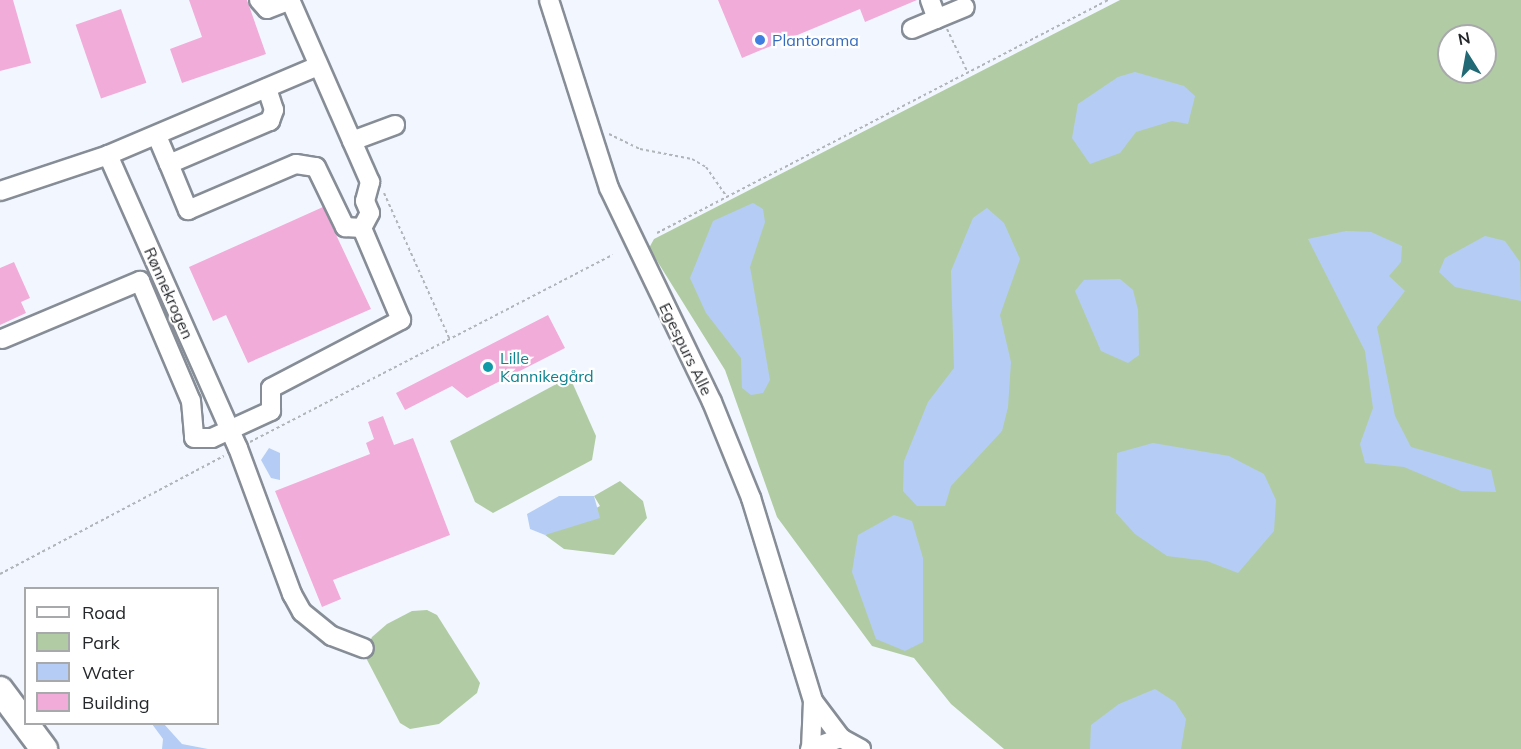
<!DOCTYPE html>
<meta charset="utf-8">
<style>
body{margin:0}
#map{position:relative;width:1521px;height:749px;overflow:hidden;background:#f2f7ff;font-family:Mulish,sans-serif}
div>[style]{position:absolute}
.green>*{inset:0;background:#b1cca4}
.water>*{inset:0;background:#b5cdf4}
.building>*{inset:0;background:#f2acda;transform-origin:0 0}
.path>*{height:2px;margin-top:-1px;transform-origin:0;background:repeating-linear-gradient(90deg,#b1b5bb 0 3px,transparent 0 6px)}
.roads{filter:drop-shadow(2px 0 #878d96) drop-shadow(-2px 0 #878d96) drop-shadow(0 2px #878d96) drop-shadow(0 -2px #878d96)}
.minor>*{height:18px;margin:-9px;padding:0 9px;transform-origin:9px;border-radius:9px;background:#fff}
.highway>*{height:26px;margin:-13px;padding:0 13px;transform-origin:13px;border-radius:13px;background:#fff}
.dots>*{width:16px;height:16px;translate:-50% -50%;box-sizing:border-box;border:3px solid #fff;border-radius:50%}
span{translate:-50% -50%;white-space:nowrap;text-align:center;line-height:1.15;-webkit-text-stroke:4.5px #fff;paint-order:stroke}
.shop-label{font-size:16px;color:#366cbe}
.left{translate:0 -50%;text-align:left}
.street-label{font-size:16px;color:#25282b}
.culture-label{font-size:16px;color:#0d838f}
.legend{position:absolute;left:24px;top:587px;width:195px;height:138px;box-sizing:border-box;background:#fff;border:2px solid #a8a9aa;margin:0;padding:8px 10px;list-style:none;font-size:18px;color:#25282b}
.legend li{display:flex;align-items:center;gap:12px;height:30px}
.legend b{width:30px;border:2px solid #a8a9aa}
.north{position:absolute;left:1437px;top:24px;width:60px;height:60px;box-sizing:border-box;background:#fff;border:2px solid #a8a9aa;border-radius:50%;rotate:349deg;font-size:16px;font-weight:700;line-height:24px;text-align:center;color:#25282b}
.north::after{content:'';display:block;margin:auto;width:21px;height:27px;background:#206975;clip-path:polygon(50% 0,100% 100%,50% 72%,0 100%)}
</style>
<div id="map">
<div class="green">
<i style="clip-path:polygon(evenodd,1120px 0,1521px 0,1521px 749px,1004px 749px,951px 704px,914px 658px,872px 646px,777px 517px,725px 370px,649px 248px,654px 239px,1120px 0,1449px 36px,1485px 36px,1485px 72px,1449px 72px,1449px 36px)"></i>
<i style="clip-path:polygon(562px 381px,572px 382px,596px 436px,592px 460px,493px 513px,475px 502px,450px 441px)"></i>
<i style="clip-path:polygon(620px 481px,643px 501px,647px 518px,614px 555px,564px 549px,545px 535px,600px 506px,594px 496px)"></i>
<i style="clip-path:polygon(427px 610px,437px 615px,480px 683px,477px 693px,439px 724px,410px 729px,400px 723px,364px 654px,372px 637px,387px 624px,412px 611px)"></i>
</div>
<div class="water">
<i style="clip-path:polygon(1135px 72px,1184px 86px,1195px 96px,1188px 124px,1172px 121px,1136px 132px,1120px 153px,1090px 164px,1072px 138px,1078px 104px,1118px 77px)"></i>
<i style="clip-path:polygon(753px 203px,763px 209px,765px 222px,750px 267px,770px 380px,763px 393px,751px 395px,742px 388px,741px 358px,706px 313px,690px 278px,713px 221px)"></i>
<i style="clip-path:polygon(987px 208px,1004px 223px,1020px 259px,1000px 315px,1011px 362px,1008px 407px,1002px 431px,951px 486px,945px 506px,917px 506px,903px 491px,904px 461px,928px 402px,954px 368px,951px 271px,973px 218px)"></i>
<i style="clip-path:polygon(1346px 231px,1371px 232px,1402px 246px,1401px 262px,1389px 276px,1405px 291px,1377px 327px,1395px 416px,1411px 447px,1491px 470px,1496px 492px,1461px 491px,1404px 467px,1365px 463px,1360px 444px,1373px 408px,1365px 351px,1308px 239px)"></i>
<i style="clip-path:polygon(1485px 236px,1505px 241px,1520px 262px,1521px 301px,1455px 287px,1439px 272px,1445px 258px)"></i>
<i style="clip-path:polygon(1120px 279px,1133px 290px,1138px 310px,1139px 355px,1128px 363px,1101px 351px,1075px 291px,1084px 280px)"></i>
<i style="clip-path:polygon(1153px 443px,1229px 456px,1264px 474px,1276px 500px,1274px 531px,1238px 573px,1207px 561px,1167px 556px,1135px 534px,1116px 513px,1117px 453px)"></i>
<i style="clip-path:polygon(269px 448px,280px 453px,280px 480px,271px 478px,261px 460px)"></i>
<i style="clip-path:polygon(559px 496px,594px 496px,600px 518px,545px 535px,530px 529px,527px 514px)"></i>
<i style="clip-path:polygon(894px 515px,912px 521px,923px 558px,923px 642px,905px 651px,876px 639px,852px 572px,858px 535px)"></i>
<i style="clip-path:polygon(1155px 689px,1175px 702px,1186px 719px,1181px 749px,1090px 749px,1091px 725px,1119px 704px)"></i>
<i style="clip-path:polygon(152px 724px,164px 724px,182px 744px,208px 749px,162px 749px,163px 739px)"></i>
</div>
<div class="building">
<i style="clip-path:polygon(0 0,13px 0,31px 63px,0 71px)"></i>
<i style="clip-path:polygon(189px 0,247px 0,266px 54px,182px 83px,170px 49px,202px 37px)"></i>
<i style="clip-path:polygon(718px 0,917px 0,865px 22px,860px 9px,742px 58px)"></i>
<i style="left:121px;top:9px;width:78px;height:48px;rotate:71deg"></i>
<i style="clip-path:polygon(323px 207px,371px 309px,248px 363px,226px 315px,213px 321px,189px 267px)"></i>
<i style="clip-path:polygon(14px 262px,30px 298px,21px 302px,26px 313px,0 325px,0 268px)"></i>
<i style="clip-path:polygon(548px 315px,565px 348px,467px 398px,452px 386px,405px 410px,396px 393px)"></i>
<i style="clip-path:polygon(383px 416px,394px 445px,413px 438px,450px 535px,333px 580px,341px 599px,322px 607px,275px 491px,370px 454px,366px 443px,374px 439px,368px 422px)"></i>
</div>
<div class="path">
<i style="left:947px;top:29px;width:47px;rotate:64.5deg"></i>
<i style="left:609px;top:134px;width:34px;rotate:26deg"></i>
<i style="left:640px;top:149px;width:53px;rotate:10.9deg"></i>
<i style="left:692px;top:159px;width:16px;rotate:30deg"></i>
<i style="left:706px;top:167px;width:37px;rotate:55deg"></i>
<i style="left:384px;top:193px;width:161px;rotate:65.8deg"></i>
<i style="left:657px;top:233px;width:508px;rotate:-27.32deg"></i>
<i style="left:250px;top:442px;width:408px;rotate:-27.3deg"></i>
<i style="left:0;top:574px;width:253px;rotate:-27.8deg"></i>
</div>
<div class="roads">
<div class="minor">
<i style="left:259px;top:0;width:12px;rotate:48deg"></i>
<i style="left:267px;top:9px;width:25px;rotate:-21deg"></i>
<i style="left:549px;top:0;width:197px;rotate:72.3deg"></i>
<i style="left:609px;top:188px;width:237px;rotate:64.3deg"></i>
<i style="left:712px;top:402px;width:104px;rotate:67.9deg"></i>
<i style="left:751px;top:498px;width:212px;rotate:73deg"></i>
<i style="left:813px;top:701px;width:47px;rotate:92.4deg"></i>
<i style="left:930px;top:0;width:20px;rotate:70deg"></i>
<i style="left:912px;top:29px;width:57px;rotate:-22.5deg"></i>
<i style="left:318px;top:66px;width:228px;rotate:157deg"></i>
<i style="left:108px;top:155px;width:321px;rotate:66.1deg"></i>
<i style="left:238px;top:448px;width:156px;rotate:69.7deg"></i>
<i style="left:292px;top:594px;width:21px;rotate:61deg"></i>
<i style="left:302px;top:612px;width:38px;rotate:39deg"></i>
<i style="left:332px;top:636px;width:34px;rotate:21deg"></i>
<i style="left:157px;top:136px;width:30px;rotate:67deg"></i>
<i style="left:169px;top:164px;width:110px;rotate:-23.1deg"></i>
<i style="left:270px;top:121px;width:12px;rotate:-70deg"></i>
<i style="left:274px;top:110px;width:23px;rotate:-108deg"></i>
<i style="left:352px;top:141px;width:46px;rotate:-20.4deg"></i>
<i style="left:169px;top:164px;width:50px;rotate:67.6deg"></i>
<i style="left:188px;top:210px;width:117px;rotate:-23.1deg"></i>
<i style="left:296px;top:164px;width:20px;rotate:9deg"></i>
<i style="left:316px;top:167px;width:67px;rotate:64.2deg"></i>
<i style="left:345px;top:227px;width:17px;rotate:3deg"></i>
<i style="left:0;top:191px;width:114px;rotate:-18.4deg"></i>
<i style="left:2px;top:339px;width:150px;rotate:-22.8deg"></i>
<i style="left:140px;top:281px;width:130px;rotate:67deg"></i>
<i style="left:191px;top:401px;width:37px;rotate:85deg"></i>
<i style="left:194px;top:438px;width:18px"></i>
<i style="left:212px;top:438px;width:65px;rotate:-24.6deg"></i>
<i style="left:271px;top:411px;width:23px;rotate:-90deg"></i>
<i style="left:271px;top:388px;width:147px;rotate:-27.6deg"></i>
<i style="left:401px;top:320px;width:100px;rotate:-113deg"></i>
<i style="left:362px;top:228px;width:17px;rotate:-62deg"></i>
<i style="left:370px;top:213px;width:13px;rotate:-113deg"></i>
<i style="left:365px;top:201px;width:20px;rotate:-75deg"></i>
<i style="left:370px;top:182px;width:199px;rotate:-113.7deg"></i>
<i style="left:813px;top:701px;width:46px;rotate:52.9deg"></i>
<i style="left:810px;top:749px;width:33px;rotate:-20deg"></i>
<i style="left:841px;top:738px;width:23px;rotate:29deg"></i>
</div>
<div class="highway">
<i style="left:0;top:690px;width:74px;rotate:53.3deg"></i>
</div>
</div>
<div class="dots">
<i style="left:760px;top:40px;background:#3f7fe0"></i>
<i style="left:488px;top:367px;background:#0f9aa8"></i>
</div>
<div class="shop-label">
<span class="left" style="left:772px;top:40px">Plantorama</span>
</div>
<div class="street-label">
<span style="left:169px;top:293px;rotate:66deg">Rønnekrogen</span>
<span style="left:686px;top:349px;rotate:64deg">Egespurs Alle</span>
</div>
<div class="culture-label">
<span class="left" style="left:500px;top:367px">Lille<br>Kannikegård</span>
</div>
<ul class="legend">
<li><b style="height:8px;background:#fff"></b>Road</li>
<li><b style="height:16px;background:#b1cca4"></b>Park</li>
<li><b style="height:16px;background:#b5cdf4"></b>Water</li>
<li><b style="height:16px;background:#f2acda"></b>Building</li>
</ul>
<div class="north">N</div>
</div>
